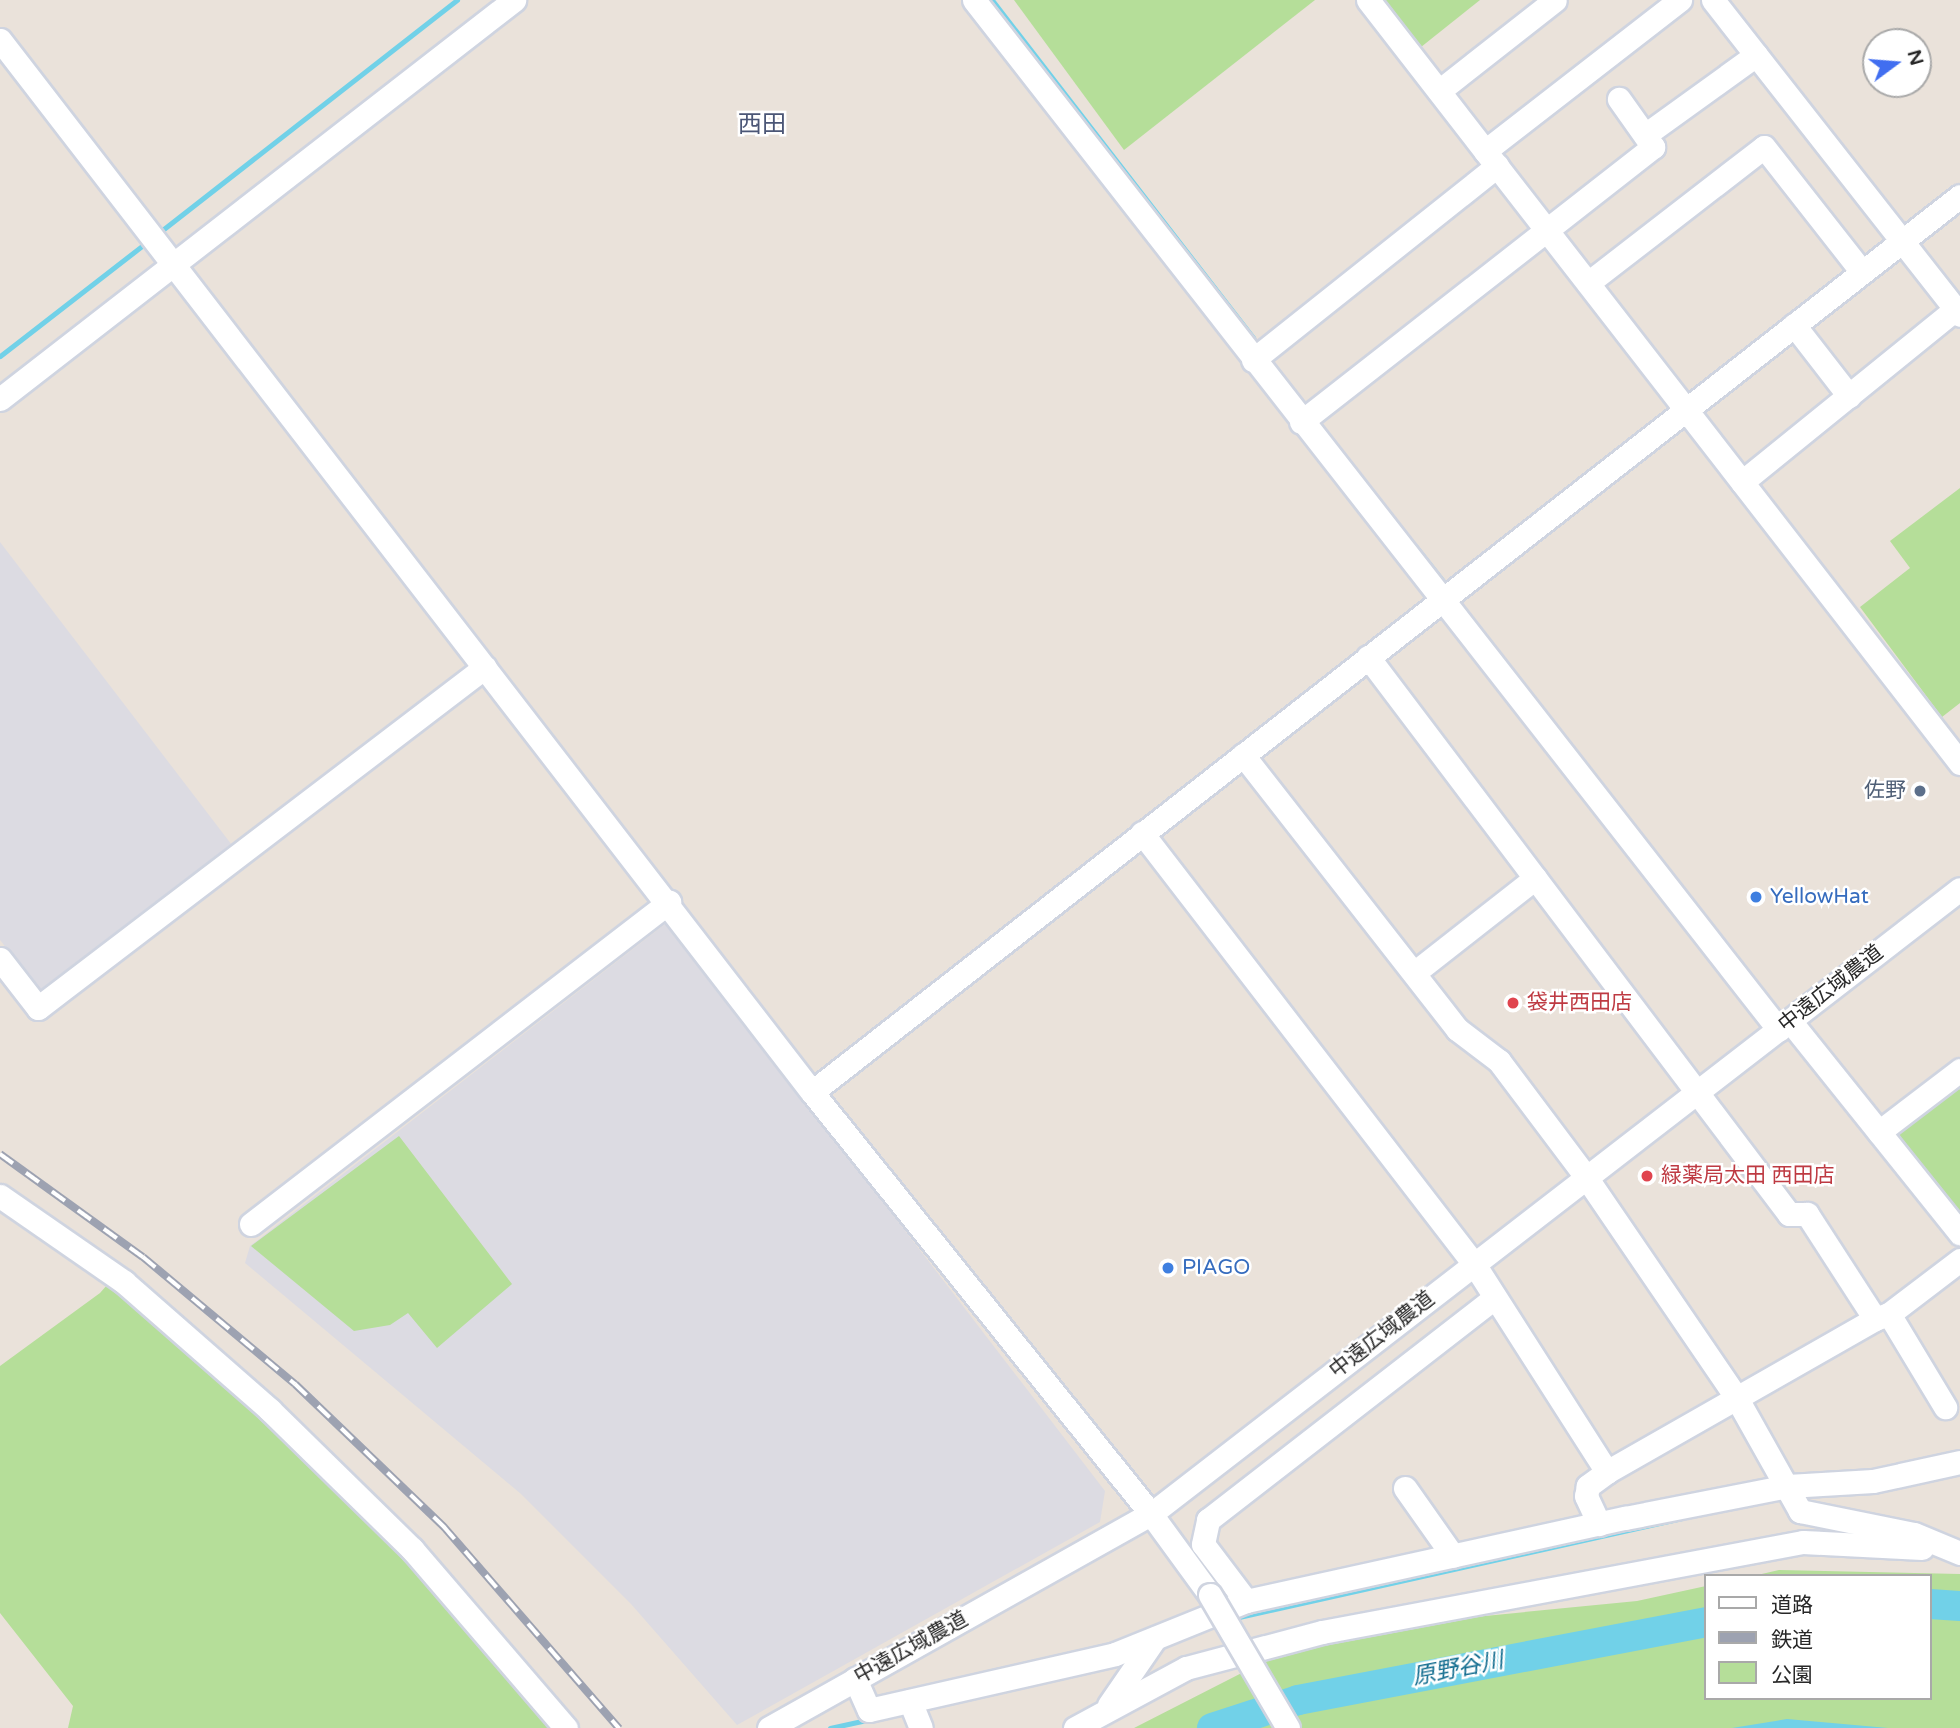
<!DOCTYPE html>
<meta charset="utf-8">
<style>
body{margin:0}
#map{position:relative;width:1960px;height:1728px;overflow:hidden;background:#eae2da;font-family:"Varela Round","Noto Sans JP",sans-serif}
div>[style]{position:absolute}
.industrial>*{inset:0;background:#dcdbe2}
.green>*{inset:0;background:#b5de99}
.water>*{inset:0;background:#71d1e8}
.stream>*{height:5px;margin:-2.5px;padding:0 2.5px;transform-origin:2.5px;border-radius:2.5px;background:#71d1e8}
.river>*{height:30px;margin:-15px;padding:0 15px;transform-origin:15px;border-radius:15px;background:#71d1e8}
.roads{filter:drop-shadow(2px 0 #cfd4e0) drop-shadow(-2px 0 #cfd4e0) drop-shadow(0 2px #cfd4e0) drop-shadow(0 -2px #cfd4e0)}
.minor>*{height:23px;margin:-11.5px;padding:0 11.5px;transform-origin:11.5px;border-radius:11.5px;background:#fff}
.rail>*{height:8px;margin-top:-4px;transform-origin:0;background:repeating-linear-gradient(90deg,#fff 0 16px,#9da2b1 0 32px);box-sizing:border-box;border-block:2px solid #9da2b1}
.bridges{filter:drop-shadow(2px 0 #cfd4e0) drop-shadow(-2px 0 #cfd4e0) drop-shadow(0 2px #cfd4e0) drop-shadow(0 -2px #cfd4e0)}
.minor-bridge>*{height:23px;margin:-11.5px;padding:0 11.5px;transform-origin:11.5px;border-radius:11.5px;background:#fff}
.dots>*{width:19px;height:19px;translate:-50% -50%;box-sizing:border-box;border:4px solid #fff;border-radius:50%}
span{translate:-50% -50%;white-space:nowrap;text-align:center;line-height:1.15;-webkit-text-stroke:5px #fff;paint-order:stroke}
.service-label{font-size:21px;color:#4e5e75}
.right{translate:-100% -50%;text-align:right}
.shop-label{font-size:21px;color:#366cbe}
.left{translate:0 -50%;text-align:left}
.street-label{font-size:21px;color:#282828}
.health-label{font-size:21px;color:#be3a42}
.water-label{font-size:23px;color:#146e90;font-style:italic}
.quarter-label{font-size:24px;color:#4b5676}
.legend{position:absolute;left:1704px;top:1574px;width:228px;height:126px;box-sizing:border-box;background:#fff;border:2px solid #a9a9a9;margin:0;padding:9px 12px;list-style:none;font-size:21px;color:#282828}
.legend li{display:flex;align-items:center;gap:14px;height:35px}
.legend b{width:35px;border:2px solid #a9a9a9}
.north{position:absolute;left:1862px;top:28px;width:70px;height:70px;box-sizing:border-box;background:#fff;border:2px solid #a9a9a9;border-radius:50%;rotate:74deg;font-size:19px;font-weight:700;line-height:28px;text-align:center;color:#282828}
.north::after{content:'';display:block;margin:auto;width:24px;height:32px;background:#416ef0;clip-path:polygon(50% 0,100% 100%,50% 72%,0 100%)}
</style>
<div id="map">
<div class="industrial">
<i style="clip-path:polygon(0 542px,235px 849px,44px 996px,0 940px)"></i>
<i style="clip-path:polygon(668px 922px,1105px 1491px,1100px 1522px,737px 1725px,631px 1604px,521px 1494px,245px 1263px,250px 1246px)"></i>
</div>
<div class="green">
<i style="clip-path:polygon(1014px 0,1315px 0,1124px 150px)"></i>
<i style="clip-path:polygon(1379px 0,1480px 0,1411px 55px)"></i>
<i style="clip-path:polygon(1960px 488px,1960px 703px,1942px 717px,1860px 607px,1910px 568px,1890px 541px)"></i>
<i style="clip-path:polygon(1957px 1086px,1960px 1090px,1960px 1214px,1892px 1136px)"></i>
<i style="clip-path:polygon(399px 1136px,512px 1284px,437px 1348px,408px 1313px,390px 1325px,354px 1331px,251px 1246px)"></i>
<i style="clip-path:polygon(115px 1276px,478px 1625px,558px 1728px,68px 1728px,73px 1706px,0 1613px,0 1366px,100px 1293px)"></i>
<i style="clip-path:polygon(1779px 1570px,1960px 1574px,1960px 1728px,1134px 1728px,1322px 1632px,1637px 1601px,1706px 1586px,1706px 1698px,1930px 1698px,1930px 1576px,1753px 1576px)"></i>
</div>
<div class="water">
<i style="clip-path:polygon(1787px 1719px,1888px 1728px,1732px 1728px)"></i>
</div>
<div class="stream">
<i style="left:992px;top:0;width:427px;rotate:52.3deg"></i>
<i style="left:156px;top:235px;width:382px;rotate:-38deg"></i>
<i style="left:0;top:356px;width:187px;rotate:-37.8deg"></i>
<i style="left:1416px;top:547px;width:53px;rotate:51.8deg"></i>
<i style="left:1230px;top:1619px;width:463px;rotate:-12.6deg"></i>
<i style="left:830px;top:1728px;width:42px;rotate:-12.4deg"></i>
</div>
<div class="river">
<i style="left:1930px;top:1604px;width:30px;rotate:4deg"></i>
<i style="left:1212px;top:1728px;width:90px;rotate:-18deg"></i>
<i style="left:1298px;top:1700px;width:415px;rotate:-10.8deg"></i>
</div>
<div class="roads">
<div class="minor">
<i style="left:974px;top:0;width:1307px;rotate:51.99deg"></i>
<i style="left:1368px;top:0;width:966px;rotate:52.19deg"></i>
<i style="left:1713px;top:0;width:400px;rotate:51.9deg"></i>
<i style="left:0;top:40px;width:1329px;rotate:52.34deg"></i>
<i style="left:812px;top:1092px;width:541px;rotate:51.22deg"></i>
<i style="left:1151px;top:1514px;width:100px;rotate:53.9deg"></i>
<i style="left:1439px;top:91px;width:147px;rotate:-38.1deg"></i>
<i style="left:1645px;top:135px;width:137px;rotate:-35.8deg"></i>
<i style="left:1485px;top:151px;width:247px;rotate:-37.8deg"></i>
<i style="left:1588px;top:283px;width:222px;rotate:-37.7deg"></i>
<i style="left:1764px;top:147px;width:159px;rotate:51.9deg"></i>
<i style="left:1794px;top:325px;width:90px;rotate:52.2deg"></i>
<i style="left:1253px;top:360px;width:312px;rotate:-38.5deg"></i>
<i style="left:0;top:399px;width:651px;rotate:-37.82deg"></i>
<i style="left:1301px;top:422px;width:447px;rotate:-38deg"></i>
<i style="left:1653px;top:147px;width:59px;rotate:-125.3deg"></i>
<i style="left:1742px;top:482px;width:275px;rotate:-39deg"></i>
<i style="left:1368px;top:657px;width:698px;rotate:52.92deg"></i>
<i style="left:1789px;top:1214px;width:18px"></i>
<i style="left:1807px;top:1214px;width:125px;rotate:57.1deg"></i>
<i style="left:1875px;top:1319px;width:309px;rotate:150.3deg"></i>
<i style="left:1243px;top:755px;width:348px;rotate:52deg"></i>
<i style="left:1457px;top:1029px;width:53px;rotate:37.3deg"></i>
<i style="left:1499px;top:1061px;width:145px;rotate:53.1deg"></i>
<i style="left:1586px;top:1177px;width:266px;rotate:55.7deg"></i>
<i style="left:1736px;top:1397px;width:131px;rotate:60.7deg"></i>
<i style="left:1800px;top:1511px;width:116px;rotate:11.4deg"></i>
<i style="left:1914px;top:1534px;width:50px;rotate:22.4deg"></i>
<i style="left:1142px;top:833px;width:544px;rotate:52.39deg"></i>
<i style="left:1474px;top:1264px;width:247px;rotate:57.4deg"></i>
<i style="left:1607px;top:1472px;width:24px;rotate:144deg"></i>
<i style="left:1588px;top:1486px;width:10px;rotate:101deg"></i>
<i style="left:1586px;top:1496px;width:31px;rotate:65deg"></i>
<i style="left:0;top:959px;width:62px;rotate:52.2deg"></i>
<i style="left:38px;top:1008px;width:562px;rotate:-37.34deg"></i>
<i style="left:1414px;top:973px;width:154px;rotate:-38.1deg"></i>
<i style="left:1790px;top:1021px;width:272px;rotate:51.3deg"></i>
<i style="left:812px;top:1092px;width:1456px;rotate:-37.97deg"></i>
<i style="left:1879px;top:1132px;width:102px;rotate:-37.4deg"></i>
<i style="left:0;top:1196px;width:151px;rotate:34.7deg"></i>
<i style="left:124px;top:1282px;width:194px;rotate:41.2deg"></i>
<i style="left:270px;top:1410px;width:199px;rotate:44.4deg"></i>
<i style="left:412px;top:1549px;width:236px;rotate:49.3deg"></i>
<i style="left:251px;top:1224px;width:528px;rotate:-37.61deg"></i>
<i style="left:1889px;top:1314px;width:109px;rotate:58.9deg"></i>
<i style="left:1875px;top:1319px;width:15px;rotate:-20deg"></i>
<i style="left:1889px;top:1314px;width:89px;rotate:-37.3deg"></i>
<i style="left:1405px;top:1488px;width:83px;rotate:54.8deg"></i>
<i style="left:1246px;top:1601px;width:71px;rotate:-127deg"></i>
<i style="left:1203px;top:1544px;width:25px;rotate:-78deg"></i>
<i style="left:1208px;top:1520px;width:363px;rotate:-37.8deg"></i>
<i style="left:855px;top:1679px;width:34px;rotate:66deg"></i>
<i style="left:869px;top:1710px;width:252px;rotate:-12.8deg"></i>
<i style="left:1115px;top:1654px;width:141px;rotate:-22deg"></i>
<i style="left:1246px;top:1601px;width:388px;rotate:-12.4deg"></i>
<i style="left:1625px;top:1518px;width:166px;rotate:-11.1deg"></i>
<i style="left:1788px;top:1486px;width:85px;rotate:-3.4deg"></i>
<i style="left:1873px;top:1481px;width:89px;rotate:-12.3deg"></i>
<i style="left:910px;top:1701px;width:29px;rotate:68deg"></i>
<i style="left:1109px;top:1705px;width:81px;rotate:-55.5deg"></i>
<i style="left:769px;top:1728px;width:438px;rotate:-29.3deg"></i>
<i style="left:1151px;top:1514px;width:1022px;rotate:-37.69deg"></i>
<i style="left:1075px;top:1728px;width:126px;rotate:-28.4deg"></i>
<i style="left:1186px;top:1668px;width:141px;rotate:-14.8deg"></i>
<i style="left:1322px;top:1632px;width:489px;rotate:-10.6deg"></i>
<i style="left:1803px;top:1542px;width:119px;rotate:2.9deg"></i>
</div>
</div>
<div class="rail">
<i style="left:0;top:1154px;width:176px;rotate:35.8deg"></i>
<i style="left:143px;top:1257px;width:198px;rotate:39.9deg"></i>
<i style="left:295px;top:1384px;width:207px;rotate:43.8deg"></i>
<i style="left:444px;top:1527px;width:267px;rotate:49deg"></i>
</div>
<div class="bridges">
<div class="minor-bridge">
<i style="left:1210px;top:1595px;width:154px;rotate:59.6deg"></i>
</div>
</div>
<div class="dots">
<i style="left:1920px;top:791px;background:#5c6f8a"></i>
<i style="left:1756px;top:897px;background:#3f7fe0"></i>
<i style="left:1513px;top:1003px;background:#e0444e"></i>
<i style="left:1647px;top:1176px;background:#e0444e"></i>
<i style="left:1168px;top:1268px;background:#3f7fe0"></i>
</div>
<div class="service-label">
<span class="right" style="left:1906px;top:791px">佐野</span>
</div>
<div class="shop-label">
<span class="left" style="left:1770px;top:897px">YellowHat</span>
<span class="left" style="left:1182px;top:1268px">PIAGO</span>
</div>
<div class="street-label">
<span style="left:1831px;top:989px;rotate:-38deg">中遠広域農道</span>
<span style="left:1382px;top:1335px;rotate:-38deg">中遠広域農道</span>
<span style="left:911px;top:1648px;rotate:-29deg">中遠広域農道</span>
</div>
<div class="health-label">
<span class="left" style="left:1527px;top:1003px">袋井西田店</span>
<span class="left" style="left:1661px;top:1176px">緑薬局太田 西田店</span>
</div>
<div class="water-label">
<span style="left:1458px;top:1669px;rotate:-11deg">原野谷川</span>
</div>
<div class="quarter-label">
<span style="left:762px;top:125px">西田</span>
</div>
<ul class="legend">
<li><b style="height:9px;background:#fff"></b>道路</li>
<li><b style="height:9px;background:#9da2b1"></b>鉄道</li>
<li><b style="height:19px;background:#b5de99"></b>公園</li>
</ul>
<div class="north">N</div>
</div>
